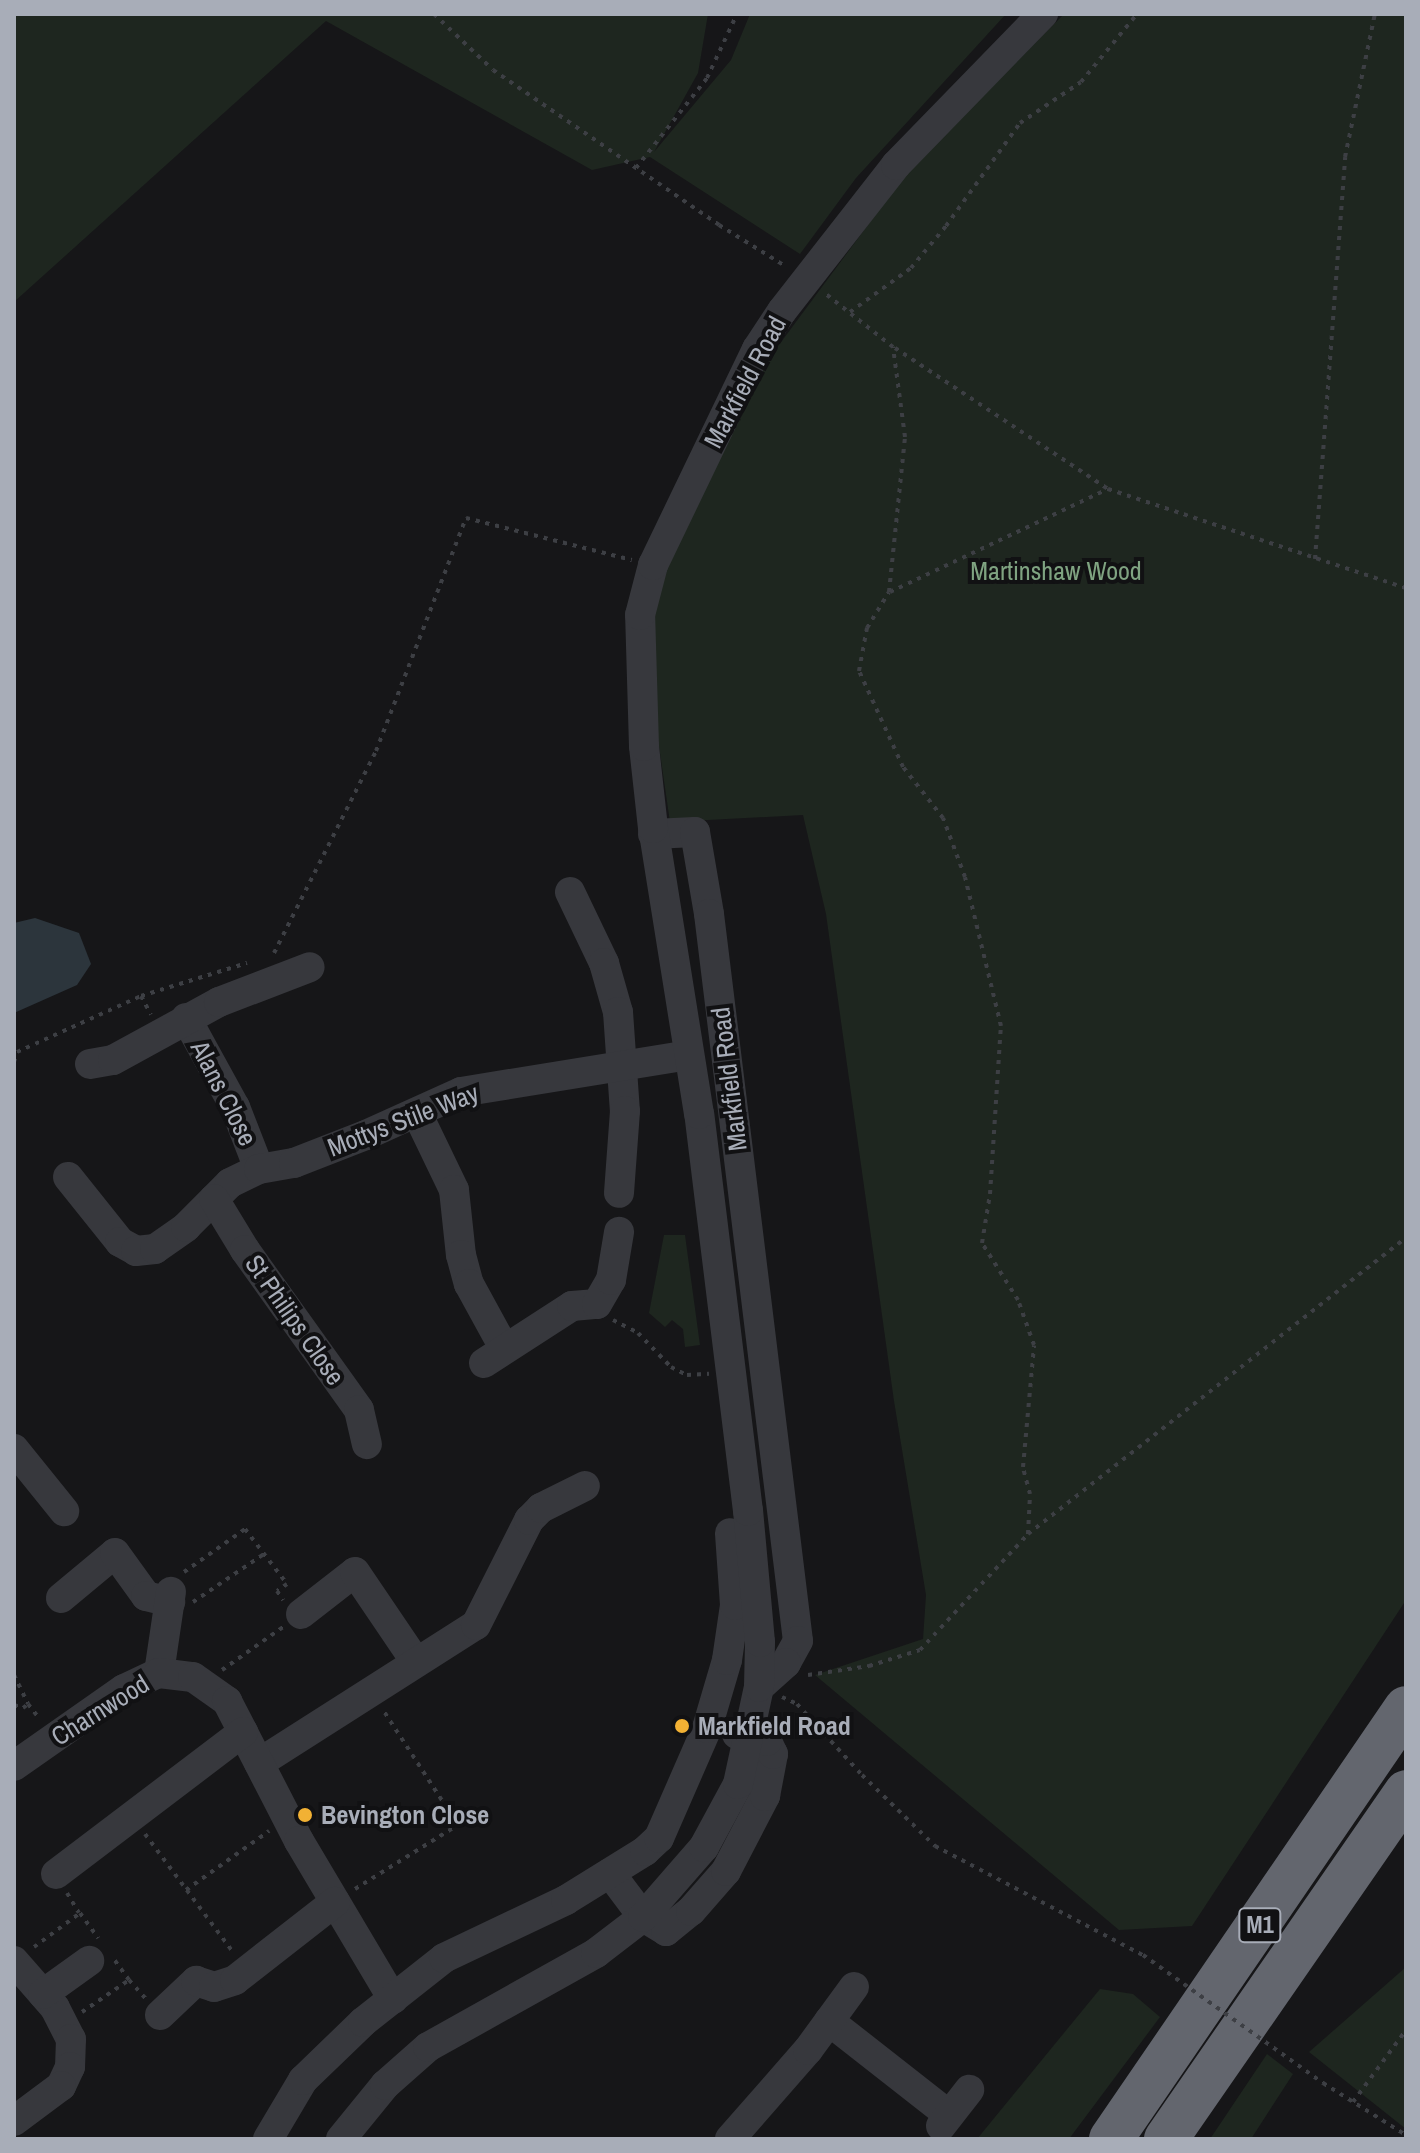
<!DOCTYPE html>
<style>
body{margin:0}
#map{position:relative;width:1420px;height:2153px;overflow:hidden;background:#161618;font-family:"Archivo Narrow",sans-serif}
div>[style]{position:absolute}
.green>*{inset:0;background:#1e261f}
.water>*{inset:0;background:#2c353c}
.path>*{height:4px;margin-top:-2px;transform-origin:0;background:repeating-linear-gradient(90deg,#3d3f44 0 4px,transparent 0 10px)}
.minor>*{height:30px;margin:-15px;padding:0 15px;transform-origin:15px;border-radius:15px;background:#37383d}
.highway>*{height:44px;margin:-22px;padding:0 22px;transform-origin:22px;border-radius:22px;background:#63666e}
.path-bridge>*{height:4px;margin-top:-2px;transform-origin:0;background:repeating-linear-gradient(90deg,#3d3f44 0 4px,transparent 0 10px)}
.dots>*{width:22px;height:22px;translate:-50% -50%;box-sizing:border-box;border:4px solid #111113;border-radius:50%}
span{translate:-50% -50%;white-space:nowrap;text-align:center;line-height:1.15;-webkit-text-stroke:8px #111113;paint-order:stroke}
.shield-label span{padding:2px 6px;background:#111113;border:2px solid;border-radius:6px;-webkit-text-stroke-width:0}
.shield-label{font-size:24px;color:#a8adb8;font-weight:700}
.street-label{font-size:26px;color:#a8adb8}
.park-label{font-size:26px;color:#7fa381}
.poi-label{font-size:26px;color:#a8adb8;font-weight:700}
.left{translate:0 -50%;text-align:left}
.frame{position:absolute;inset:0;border:16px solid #a8adb8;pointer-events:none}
</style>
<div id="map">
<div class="green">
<i style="clip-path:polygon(14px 14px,708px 14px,698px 73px,654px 152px,731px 60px,750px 14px,1006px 14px,856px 178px,800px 254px,650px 157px,592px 170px,326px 21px,14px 302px)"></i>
<i style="clip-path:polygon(1064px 14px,1406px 14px,1406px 1600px,1192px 1926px,1119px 1930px,815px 1675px,923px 1639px,926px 1595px,894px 1401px,826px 914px,803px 815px,670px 822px,640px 615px,767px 361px,905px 175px)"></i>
<i style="clip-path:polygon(664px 1235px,685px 1235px,700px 1345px,685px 1347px,683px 1329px,672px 1320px,665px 1327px,649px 1313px)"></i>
<i style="clip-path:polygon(1406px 1967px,1406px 2129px,1309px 2052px)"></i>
<i style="clip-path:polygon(1100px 1989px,1133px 1994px,1160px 2017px,1069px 2139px,977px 2139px)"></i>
<i style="clip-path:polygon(1267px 2054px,1293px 2074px,1251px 2139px,1210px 2139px)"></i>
</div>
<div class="water">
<i style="clip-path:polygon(35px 918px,79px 933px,91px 964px,77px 985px,14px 1013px,14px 923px)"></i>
</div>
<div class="path">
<i style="left:434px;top:14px;width:81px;rotate:43.5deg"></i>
<i style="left:493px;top:70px;width:274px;rotate:34.4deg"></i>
<i style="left:719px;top:225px;width:78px;rotate:31.8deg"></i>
<i style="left:636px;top:168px;width:115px;rotate:-51.7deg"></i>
<i style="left:707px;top:78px;width:71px;rotate:-64.9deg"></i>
<i style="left:850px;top:312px;width:75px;rotate:-35.8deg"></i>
<i style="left:911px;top:268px;width:55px;rotate:-50.2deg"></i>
<i style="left:946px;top:226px;width:127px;rotate:-54.3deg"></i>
<i style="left:1020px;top:123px;width:73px;rotate:-33.9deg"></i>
<i style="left:1081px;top:82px;width:88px;rotate:-50.5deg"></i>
<i style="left:895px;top:348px;width:255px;rotate:33.5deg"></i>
<i style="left:1108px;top:489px;width:314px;rotate:18.4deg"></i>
<i style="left:1315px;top:559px;width:403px;rotate:-85.7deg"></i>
<i style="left:1345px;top:157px;width:146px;rotate:-78.2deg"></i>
<i style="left:890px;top:592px;width:241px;rotate:-25.3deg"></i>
<i style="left:274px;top:953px;width:226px;rotate:-63.2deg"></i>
<i style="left:376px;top:751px;width:250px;rotate:-68.9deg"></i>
<i style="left:466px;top:518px;width:171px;rotate:14.2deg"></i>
<i style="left:141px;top:996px;width:21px;rotate:62deg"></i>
<i style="left:14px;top:1062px;width:10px;rotate:-73deg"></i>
<i style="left:17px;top:1052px;width:136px;rotate:-24.3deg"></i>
<i style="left:141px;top:996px;width:111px;rotate:-17.3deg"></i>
<i style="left:613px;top:1320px;width:28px;rotate:27deg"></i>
<i style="left:638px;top:1333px;width:47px;rotate:45.9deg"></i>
<i style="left:671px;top:1367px;width:18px;rotate:27deg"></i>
<i style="left:687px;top:1375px;width:22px;rotate:-3deg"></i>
<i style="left:1028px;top:1534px;width:480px;rotate:-38.1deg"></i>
<i style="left:184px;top:1572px;width:75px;rotate:-35.2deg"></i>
<i style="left:245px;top:1529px;width:69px;rotate:52.6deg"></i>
<i style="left:287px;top:1584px;width:12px;rotate:145deg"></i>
<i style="left:277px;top:1591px;width:11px;rotate:56deg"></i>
<i style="left:193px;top:1602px;width:86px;rotate:-34.1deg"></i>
<i style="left:222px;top:1670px;width:75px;rotate:-35.2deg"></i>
<i style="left:14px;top:1675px;width:32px;rotate:64deg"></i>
<i style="left:808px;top:1675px;width:62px;rotate:-8.4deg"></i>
<i style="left:869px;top:1666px;width:53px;rotate:-17.4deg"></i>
<i style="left:920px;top:1650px;width:158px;rotate:-47deg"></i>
<i style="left:1028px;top:1534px;width:40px;rotate:-87.1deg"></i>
<i style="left:1030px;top:1494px;width:28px;rotate:-105deg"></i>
<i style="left:1023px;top:1467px;width:122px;rotate:-84.8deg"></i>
<i style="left:1034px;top:1345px;width:48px;rotate:-109.6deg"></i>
<i style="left:1018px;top:1300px;width:67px;rotate:-122.3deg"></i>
<i style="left:982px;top:1243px;width:50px;rotate:-80.7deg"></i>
<i style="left:990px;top:1194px;width:168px;rotate:-86.3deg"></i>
<i style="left:1001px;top:1026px;width:153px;rotate:-103.6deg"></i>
<i style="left:965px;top:877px;width:63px;rotate:-110.4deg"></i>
<i style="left:943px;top:818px;width:65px;rotate:-128.1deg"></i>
<i style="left:903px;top:767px;width:106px;rotate:-114.6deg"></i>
<i style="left:859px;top:671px;width:44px;rotate:-79.5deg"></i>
<i style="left:867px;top:628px;width:42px;rotate:-58.6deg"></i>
<i style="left:889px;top:592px;width:156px;rotate:-84.1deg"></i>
<i style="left:905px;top:437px;width:91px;rotate:-97.6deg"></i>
<i style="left:893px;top:347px;width:85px;rotate:-141.7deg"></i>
<i style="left:782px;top:1697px;width:17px;rotate:25deg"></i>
<i style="left:797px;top:1704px;width:96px;rotate:47.5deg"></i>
<i style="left:862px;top:1775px;width:102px;rotate:44.2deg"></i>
<i style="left:935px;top:1846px;width:235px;rotate:27.7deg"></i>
<i style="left:14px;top:1705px;width:9px;rotate:18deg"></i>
<i style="left:23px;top:1708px;width:6px;rotate:-39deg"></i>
<i style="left:28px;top:1704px;width:18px;rotate:52deg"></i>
<i style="left:145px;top:1834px;width:147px;rotate:53.3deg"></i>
<i style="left:355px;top:1889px;width:121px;rotate:-31.9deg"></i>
<i style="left:458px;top:1825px;width:137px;rotate:-123.1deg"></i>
<i style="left:186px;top:1890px;width:102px;rotate:-35.4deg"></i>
<i style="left:67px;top:1893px;width:23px;rotate:59deg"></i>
<i style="left:34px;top:1947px;width:57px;rotate:-36.5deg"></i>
<i style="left:80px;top:1913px;width:31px;rotate:54deg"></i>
<i style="left:129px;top:1980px;width:25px;rotate:48deg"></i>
<i style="left:82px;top:2012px;width:57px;rotate:-34.2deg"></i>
<i style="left:129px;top:1980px;width:27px;rotate:-126deg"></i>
<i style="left:1323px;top:2083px;width:98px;rotate:32.1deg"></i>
<i style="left:1353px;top:2102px;width:89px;rotate:-53.6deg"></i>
</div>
<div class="minor">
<i style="left:653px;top:834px;width:42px;rotate:-2.7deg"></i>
<i style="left:695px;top:832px;width:83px;rotate:80.3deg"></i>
<i style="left:709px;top:914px;width:732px;rotate:83.02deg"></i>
<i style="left:798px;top:1641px;width:25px;rotate:119deg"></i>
<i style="left:786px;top:1663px;width:36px;rotate:138deg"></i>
<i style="left:570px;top:892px;width:79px;rotate:64.4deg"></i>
<i style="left:604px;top:963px;width:51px;rotate:74.1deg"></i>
<i style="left:618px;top:1012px;width:99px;rotate:86deg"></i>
<i style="left:625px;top:1111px;width:82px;rotate:94.2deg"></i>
<i style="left:186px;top:1018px;width:102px;rotate:61.2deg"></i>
<i style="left:235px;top:1107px;width:66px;rotate:68.8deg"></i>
<i style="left:90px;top:1064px;width:23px;rotate:-10deg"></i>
<i style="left:113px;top:1060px;width:121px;rotate:-28.7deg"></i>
<i style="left:219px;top:1002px;width:97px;rotate:-21deg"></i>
<i style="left:417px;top:1113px;width:85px;rotate:64.3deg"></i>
<i style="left:454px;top:1190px;width:65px;rotate:83.9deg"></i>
<i style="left:461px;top:1255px;width:30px;rotate:75deg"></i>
<i style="left:469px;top:1284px;width:73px;rotate:61.3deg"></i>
<i style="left:68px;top:1177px;width:83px;rotate:51.3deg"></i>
<i style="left:120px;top:1242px;width:18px;rotate:29deg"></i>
<i style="left:136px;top:1251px;width:19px;rotate:-6deg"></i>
<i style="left:155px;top:1249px;width:38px;rotate:-35deg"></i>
<i style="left:186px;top:1227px;width:62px;rotate:-45deg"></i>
<i style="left:230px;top:1183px;width:32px;rotate:-26deg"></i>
<i style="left:259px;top:1169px;width:36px;rotate:-10deg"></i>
<i style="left:294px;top:1163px;width:77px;rotate:-21.3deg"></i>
<i style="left:366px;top:1135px;width:104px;rotate:-24.4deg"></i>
<i style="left:461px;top:1092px;width:231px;rotate:-9.2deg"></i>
<i style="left:214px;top:1199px;width:60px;rotate:58.7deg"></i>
<i style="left:245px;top:1250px;width:196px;rotate:54.5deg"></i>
<i style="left:359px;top:1410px;width:35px;rotate:77deg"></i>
<i style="left:484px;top:1363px;width:105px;rotate:-32.9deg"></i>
<i style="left:572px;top:1306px;width:25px;rotate:-5deg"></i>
<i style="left:597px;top:1304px;width:28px;rotate:-60deg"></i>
<i style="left:611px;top:1280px;width:49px;rotate:-80.5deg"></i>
<i style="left:14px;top:1449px;width:80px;rotate:51.1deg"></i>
<i style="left:61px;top:1598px;width:70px;rotate:-39.8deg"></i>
<i style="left:115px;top:1553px;width:53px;rotate:54.2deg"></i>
<i style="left:146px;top:1596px;width:25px;rotate:14deg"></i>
<i style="left:301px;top:1614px;width:68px;rotate:-37.9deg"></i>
<i style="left:355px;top:1572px;width:109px;rotate:55.9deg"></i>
<i style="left:159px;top:1673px;width:82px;rotate:-81.6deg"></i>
<i style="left:259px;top:1763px;width:257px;rotate:-32.5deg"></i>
<i style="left:476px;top:1625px;width:118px;rotate:-63.2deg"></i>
<i style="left:529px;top:1520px;width:17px;rotate:-45deg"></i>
<i style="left:541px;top:1508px;width:49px;rotate:-26.6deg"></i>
<i style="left:14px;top:1766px;width:134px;rotate:-35deg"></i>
<i style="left:124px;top:1689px;width:38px;rotate:-25deg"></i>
<i style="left:159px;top:1673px;width:34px;rotate:7deg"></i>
<i style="left:193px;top:1677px;width:42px;rotate:35.2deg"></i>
<i style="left:227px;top:1701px;width:157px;rotate:62.8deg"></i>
<i style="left:299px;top:1841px;width:184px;rotate:59.3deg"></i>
<i style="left:610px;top:1873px;width:55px;rotate:53.1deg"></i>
<i style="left:643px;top:1917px;width:27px;rotate:31deg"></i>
<i style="left:666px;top:1931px;width:32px;rotate:-39deg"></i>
<i style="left:691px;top:1911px;width:53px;rotate:-48.8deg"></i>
<i style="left:726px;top:1871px;width:85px;rotate:-62.5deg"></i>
<i style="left:765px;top:1796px;width:43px;rotate:-79.2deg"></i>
<i style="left:773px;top:1754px;width:14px;rotate:-115deg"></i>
<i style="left:767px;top:1741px;width:31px;rotate:-167deg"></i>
<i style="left:56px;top:1874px;width:235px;rotate:-37.2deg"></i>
<i style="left:14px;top:1961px;width:62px;rotate:48.9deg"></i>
<i style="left:55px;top:2008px;width:35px;rotate:63deg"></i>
<i style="left:71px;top:2039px;width:28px;rotate:92deg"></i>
<i style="left:70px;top:2067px;width:21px;rotate:115deg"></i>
<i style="left:61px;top:2086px;width:59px;rotate:143.3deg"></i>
<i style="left:43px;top:1994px;width:57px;rotate:-35.7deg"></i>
<i style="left:160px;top:2015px;width:50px;rotate:-43.4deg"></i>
<i style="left:196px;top:1981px;width:19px;rotate:18deg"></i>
<i style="left:214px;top:1987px;width:22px;rotate:-18deg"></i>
<i style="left:235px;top:1980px;width:127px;rotate:-38deg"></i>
<i style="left:829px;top:2021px;width:152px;rotate:38.1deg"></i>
<i style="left:941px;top:2126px;width:46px;rotate:-52.1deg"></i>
<i style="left:268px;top:2139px;width:69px;rotate:-59.3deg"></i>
<i style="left:303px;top:2080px;width:83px;rotate:-44deg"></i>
<i style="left:363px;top:2022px;width:103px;rotate:-38.3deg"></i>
<i style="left:444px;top:1958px;width:135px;rotate:-25.4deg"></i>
<i style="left:566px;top:1900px;width:93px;rotate:-31.8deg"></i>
<i style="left:645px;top:1851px;width:19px;rotate:-43deg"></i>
<i style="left:659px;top:1838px;width:120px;rotate:-66.4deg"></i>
<i style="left:707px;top:1728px;width:71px;rotate:-73.6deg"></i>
<i style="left:727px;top:1660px;width:56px;rotate:-81.7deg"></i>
<i style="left:735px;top:1605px;width:72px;rotate:-94deg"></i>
<i style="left:341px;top:2139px;width:70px;rotate:-50.8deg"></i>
<i style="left:385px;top:2085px;width:57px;rotate:-41.5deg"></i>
<i style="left:428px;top:2047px;width:193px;rotate:-29.2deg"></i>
<i style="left:596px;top:1953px;width:59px;rotate:-37.5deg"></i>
<i style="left:643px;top:1917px;width:93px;rotate:-48.9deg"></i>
<i style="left:704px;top:1847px;width:72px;rotate:-61.6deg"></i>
<i style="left:738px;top:1784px;width:99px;rotate:-77.8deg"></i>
<i style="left:759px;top:1687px;width:45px;rotate:-88.7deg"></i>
<i style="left:760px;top:1642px;width:132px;rotate:-95.2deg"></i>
<i style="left:748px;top:1511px;width:400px;rotate:-97deg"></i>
<i style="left:699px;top:1114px;width:290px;rotate:-99.1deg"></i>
<i style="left:653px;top:828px;width:82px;rotate:-96.3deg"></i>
<i style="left:644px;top:746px;width:131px;rotate:-91.7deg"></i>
<i style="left:640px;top:615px;width:52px;rotate:-75.4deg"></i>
<i style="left:653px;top:565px;width:240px;rotate:-64.3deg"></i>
<i style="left:757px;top:349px;width:45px;rotate:-56.7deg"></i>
<i style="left:782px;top:311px;width:185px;rotate:-52deg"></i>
<i style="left:896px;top:165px;width:211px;rotate:-45.8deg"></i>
<i style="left:730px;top:2139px;width:118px;rotate:-48.8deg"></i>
<i style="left:808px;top:2050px;width:78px;rotate:-53.9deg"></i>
</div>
<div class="highway">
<i style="left:1111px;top:2139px;width:522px;rotate:-55.61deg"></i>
<i style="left:1166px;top:2139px;width:422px;rotate:-55.3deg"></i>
</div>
<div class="path-bridge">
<i style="left:1143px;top:1955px;width:221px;rotate:35.4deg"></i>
</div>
<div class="dots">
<i style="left:682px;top:1726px;background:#f2b134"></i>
<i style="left:305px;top:1815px;background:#f2b134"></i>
</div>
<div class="shield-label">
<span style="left:1260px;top:1925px">M1</span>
</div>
<div class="street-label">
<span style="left:745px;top:382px;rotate:-62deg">Markfield Road</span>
<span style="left:729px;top:1079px;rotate:-97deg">Markfield Road</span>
<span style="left:224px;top:1093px;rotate:63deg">Alans Close</span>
<span style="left:403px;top:1120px;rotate:-21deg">Mottys Stile Way</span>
<span style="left:295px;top:1320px;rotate:55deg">St Philips Close</span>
<span style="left:100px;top:1710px;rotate:-32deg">Charnwood</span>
</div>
<div class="park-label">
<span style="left:1056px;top:571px">Martinshaw Wood</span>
</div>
<div class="poi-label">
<span class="left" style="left:698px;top:1726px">Markfield Road</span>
<span class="left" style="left:321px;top:1815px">Bevington Close</span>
</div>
<div class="frame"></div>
</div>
